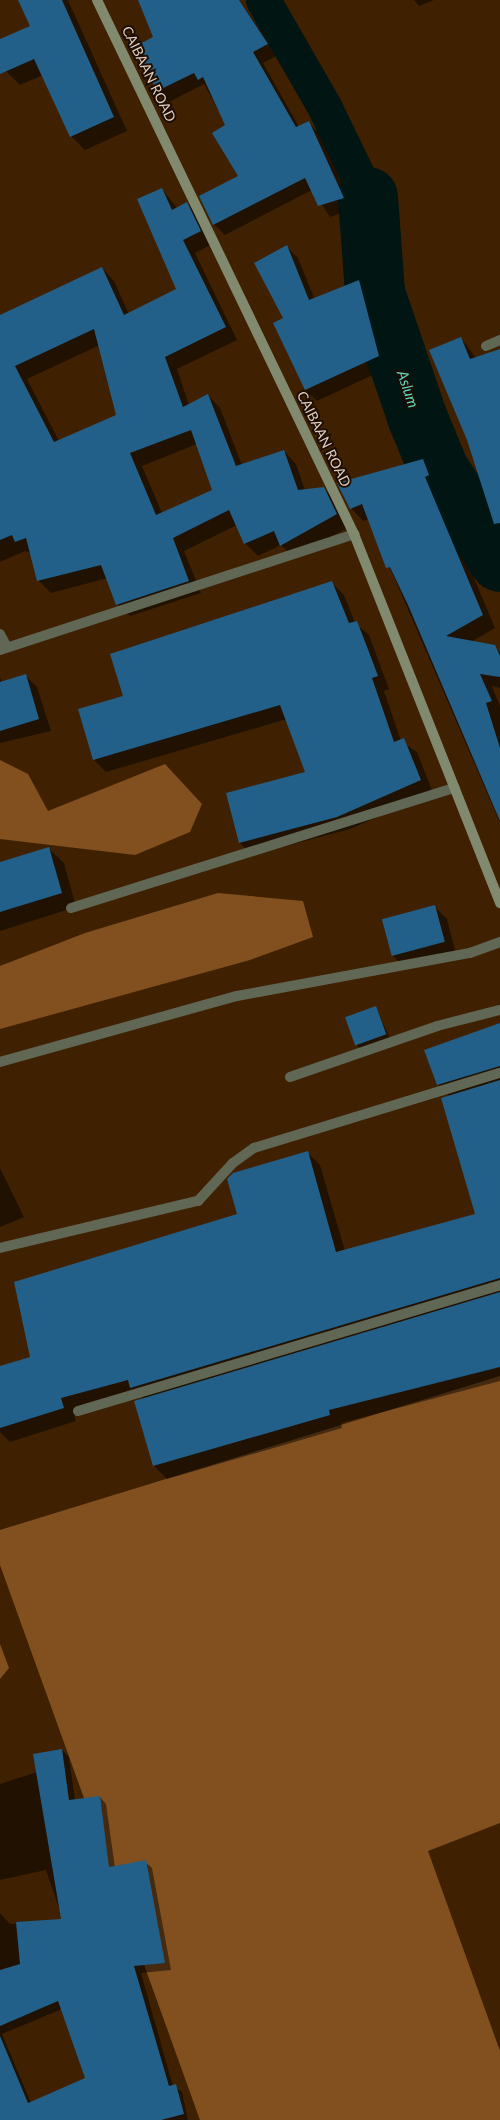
<!DOCTYPE html>
<style>
body{margin:0}
#map{position:relative;width:500px;height:2120px;overflow:hidden;background:#3f2102;font-family:Lato,sans-serif}
div>[style]{position:absolute}
.forest>*{inset:0;background:#82501f}
.shadow>*{inset:0;background:#0007}
.canal>*{height:35px;margin:-17.5px;padding:0 17.5px;transform-origin:17.5px;border-radius:17.5px;background:#011512}
.river>*{height:60px;margin:-30px;padding:0 30px;transform-origin:30px;border-radius:30px;background:#011512}
.building>*{inset:0;background:#22608a;transform-origin:0 0}
.street>*{height:10px;margin:-5px;padding:0 5px;transform-origin:5px;border-radius:5px;background:#616755}
.secondary>*{height:10px;margin:-5px;padding:0 5px;transform-origin:5px;border-radius:5px;background:#818a6e}
span{translate:-50% -50%;white-space:nowrap;text-align:center;line-height:1.15;-webkit-text-stroke:4px #1c0e04;paint-order:stroke}
.street-label{font-size:14px;color:#e2cebe}
.water-label{font-size:15px;color:#60d6c4;font-style:italic}
</style>
<div id="map">
<div class="forest">
<i style="clip-path:polygon(0 760px,28px 774px,48px 811px,165px 764px,202px 804px,190px 832px,135px 855px,0 839px)"></i>
<i style="clip-path:polygon(218px 893px,303px 901px,313px 937px,250px 960px,0 1029px,0 966px,85px 933px)"></i>
<i style="clip-path:polygon(500px 1376px,500px 1823px,428px 1851px,500px 2051px,500px 2120px,200px 2120px,0 1565px,0 1530px)"></i>
<i style="clip-path:polygon(0 1644px,9px 1668px,0 1679px)"></i>
</div>
<div class="shadow">
<i style="clip-path:polygon(19px 0,68px 0,127px 131px,85px 150px,71px 136px,43px 75px,20px 85px,6px 71px,0 40px,32px 27px)"></i>
<i style="clip-path:polygon(138px 0,239px 0,278px 55px,263px 63px,299px 127px,309px 123px,320px 134px,354px 209px,330px 217px,312px 190px,225px 235px,214px 224px,239px 177px,227px 126px,204px 84px,169px 102px,158px 91px,136px 47px,154px 38px)"></i>
<i style="clip-path:polygon(414px 0,434px 0,419px 6px)"></i>
<i style="clip-path:polygon(evenodd,162px 189px,178px 209px,187px 204px,199px 216px,212px 244px,195px 253px,237px 340px,177px 369px,189px 405px,208px 395px,220px 408px,242px 465px,284px 451px,296px 464px,305px 490px,323px 488px,336px 501px,349px 527px,293px 557px,281px 545px,258px 556px,245px 543px,237px 525px,184px 551px,201px 593px,130px 616px,117px 604px,108px 578px,51px 593px,38px 580px,31px 553px,25px 551px,0 562px,0 316px,102px 268px,114px 281px,129px 314px,178px 290px,162px 189px,100px 345px,117px 416px,59px 441px,27px 379px,100px 345px,162px 189px,197px 444px,213px 491px,162px 513px,142px 466px,197px 444px)"></i>
<i style="clip-path:polygon(287px 247px,298px 258px,315px 300px,359px 282px,370px 293px,390px 367px,317px 401px,306px 390px,284px 318px)"></i>
<i style="clip-path:polygon(461px 338px,476px 358px,500px 351px,500px 533px,468px 439px)"></i>
<i style="clip-path:polygon(423px 461px,436px 474px,441px 488px,437px 490px,495px 628px,471px 642px,500px 652px,500px 688px,492px 686px,500px 706px,500px 823px,369px 519px,363px 521px,351px 508px)"></i>
<i style="clip-path:polygon(331px 582px,344px 595px,355px 623px,369px 635px,389px 689px,384px 691px,401px 741px,417px 752px,433px 793px,350px 829px,252px 855px,240px 843px,306px 773px,287px 719px,106px 772px,94px 760px,124px 697px)"></i>
<i style="clip-path:polygon(25px 675px,37px 687px,51px 731px,0 743px,0 677px,2px 683px)"></i>
<i style="clip-path:polygon(49px 849px,64px 863px,76px 907px,0 931px,0 862px)"></i>
<i style="clip-path:polygon(435px 907px,447px 919px,456px 954px,405px 968px,393px 956px)"></i>
<i style="clip-path:polygon(375px 1007px,391px 1040px,362px 1051px,356px 1044px)"></i>
<i style="clip-path:polygon(500px 1025px,500px 1381px,341px 1423px,342px 1428px,167px 1479px,154px 1466px,136px 1402px,144px 1400px,137px 1393px,73px 1411px,76px 1421px,10px 1442px,0 1432px,0 1367px,31px 1357px,239px 1215px,307px 1152px,320px 1165px,345px 1251px,477px 1215px,450px 1097px,438px 1084px)"></i>
<i style="clip-path:polygon(0 1168px,24px 1217px,0 1227px)"></i>
<i style="clip-path:polygon(evenodd,62px 1750px,69px 1757px,75px 1800px,100px 1797px,106px 1804px,115px 1868px,145px 1862px,152px 1868px,171px 1970px,141px 1973px,173px 2086px,182px 2092px,188px 2120px,0 2120px,0 1913px,10px 1924px,63px 1920px,46px 1870px,0 1880px,0 1784px,37px 1772px,62px 1750px,62px 2009px,86px 2079px,31px 2103px,2px 2034px,62px 2009px)"></i>
</div>
<div class="canal">
<i style="left:263px;top:0;width:125px;rotate:60.1deg"></i>
<i style="left:325px;top:108px;width:99px;rotate:64.2deg"></i>
</div>
<div class="river">
<i style="left:368px;top:197px;width:96px;rotate:85.8deg"></i>
<i style="left:375px;top:293px;width:133px;rotate:71.2deg"></i>
<i style="left:418px;top:419px;width:55px;rotate:67.6deg"></i>
<i style="left:439px;top:470px;width:110px;rotate:56.5deg"></i>
</div>
<div class="building">
<i style="clip-path:polygon(18px 0,62px 0,114px 117px,70px 137px,34px 59px,0 74px,0 39px,30px 26px)"></i>
<i style="clip-path:polygon(138px 0,239px 0,268px 44px,253px 52px,296px 127px,309px 121px,344px 198px,318px 206px,305px 178px,213px 225px,199px 196px,238px 176px,212px 133px,225px 125px,203px 77px,198px 80px,194px 73px,157px 91px,134px 47px,153px 37px)"></i>
<i style="clip-path:polygon(evenodd,162px 188px,172px 210px,187px 202px,201px 231px,183px 240px,226px 327px,165px 357px,183px 407px,208px 394px,236px 466px,284px 450px,298px 490px,324px 487px,337px 514px,280px 546px,274px 531px,244px 544px,229px 510px,173px 538px,189px 581px,116px 605px,101px 565px,37px 581px,26px 538px,15px 542px,12px 535px,0 540px,0 315px,102px 267px,124px 315px,176px 289px,137px 199px,162px 188px,94px 329px,116px 415px,54px 442px,15px 366px,94px 329px,162px 188px,191px 430px,212px 490px,156px 515px,130px 453px,191px 430px)"></i>
<i style="clip-path:polygon(287px 245px,309px 300px,359px 280px,379px 356px,305px 390px,273px 323px,283px 318px,254px 263px)"></i>
<i style="clip-path:polygon(461px 337px,470px 359px,500px 349px,500px 523px,494px 524px,467px 440px,429px 350px)"></i>
<i style="clip-path:polygon(423px 459px,429px 475px,425px 477px,483px 615px,446px 636px,495px 645px,500px 656px,500px 677px,480px 674px,492px 701px,486px 703px,500px 748px,500px 821px,408px 605px,390px 567px,386px 568px,362px 504px,350px 509px,337px 483px)"></i>
<i style="clip-path:polygon(332px 581px,349px 623px,357px 621px,369px 652px,378px 676px,372px 678px,394px 742px,404px 738px,421px 780px,337px 817px,239px 843px,226px 793px,305px 772px,280px 705px,93px 760px,78px 709px,123px 696px,110px 654px)"></i>
<i style="clip-path:polygon(26px 674px,39px 719px,0 731px,0 682px)"></i>
<i style="clip-path:polygon(49px 847px,62px 893px,0 912px,0 862px)"></i>
<i style="left:435px;top:905px;width:38px;height:55px;rotate:75deg"></i>
<i style="left:376px;top:1006px;width:30px;height:33px;rotate:70deg"></i>
<i style="clip-path:polygon(500px 1023px,500px 1066px,437px 1085px,424px 1050px)"></i>
<i style="clip-path:polygon(500px 1080px,500px 1278px,130px 1388px,128px 1380px,61px 1398px,64px 1408px,0 1428px,0 1366px,30px 1357px,14px 1282px,237px 1214px,227px 1179px,233px 1173px,308px 1151px,336px 1252px,475px 1214px,441px 1098px)"></i>
<i style="clip-path:polygon(500px 1292px,500px 1367px,329px 1410px,330px 1415px,153px 1466px,134px 1401px)"></i>
<i style="clip-path:polygon(62px 1749px,69px 1800px,100px 1796px,109px 1867px,146px 1860px,165px 1963px,134px 1966px,169px 2086px,176px 2084px,184px 2114px,161px 2120px,0 2120px,0 2036px,28px 2103px,85px 2078px,58px 2001px,0 2026px,0 1970px,20px 1964px,16px 1922px,61px 1919px,33px 1754px)"></i>
</div>
<div class="street">
<i style="left:486px;top:346px;width:15px;rotate:-23deg"></i>
<i style="left:0;top:634px;width:15px;rotate:62deg"></i>
<i style="left:0;top:650px;width:373px;rotate:-18.1deg"></i>
<i style="left:71px;top:908px;width:402px;rotate:-17.4deg"></i>
<i style="left:0;top:1062px;width:246px;rotate:-15.6deg"></i>
<i style="left:237px;top:996px;width:237px;rotate:-10.5deg"></i>
<i style="left:470px;top:953px;width:32px;rotate:-20deg"></i>
<i style="left:290px;top:1077px;width:156px;rotate:-19.1deg"></i>
<i style="left:437px;top:1026px;width:65px;rotate:-14.3deg"></i>
<i style="left:0;top:1248px;width:204px;rotate:-13.4deg"></i>
<i style="left:198px;top:1201px;width:52px;rotate:-47.4deg"></i>
<i style="left:233px;top:1163px;width:26px;rotate:-36deg"></i>
<i style="left:254px;top:1148px;width:257px;rotate:-17deg"></i>
<i style="left:78px;top:1411px;width:440px;rotate:-16.6deg"></i>
</div>
<div class="secondary">
<i style="left:97px;top:0;width:593px;rotate:64.3deg"></i>
<i style="left:354px;top:534px;width:397px;rotate:68.4deg"></i>
</div>
<div class="street-label">
<span style="left:149px;top:74px;rotate:64deg">CAIBAAN ROAD</span>
<span style="left:324px;top:439px;rotate:64deg">CAIBAAN ROAD</span>
</div>
<div class="water-label">
<span style="left:408px;top:389px;rotate:71deg">Aslum</span>
</div>
</div>
